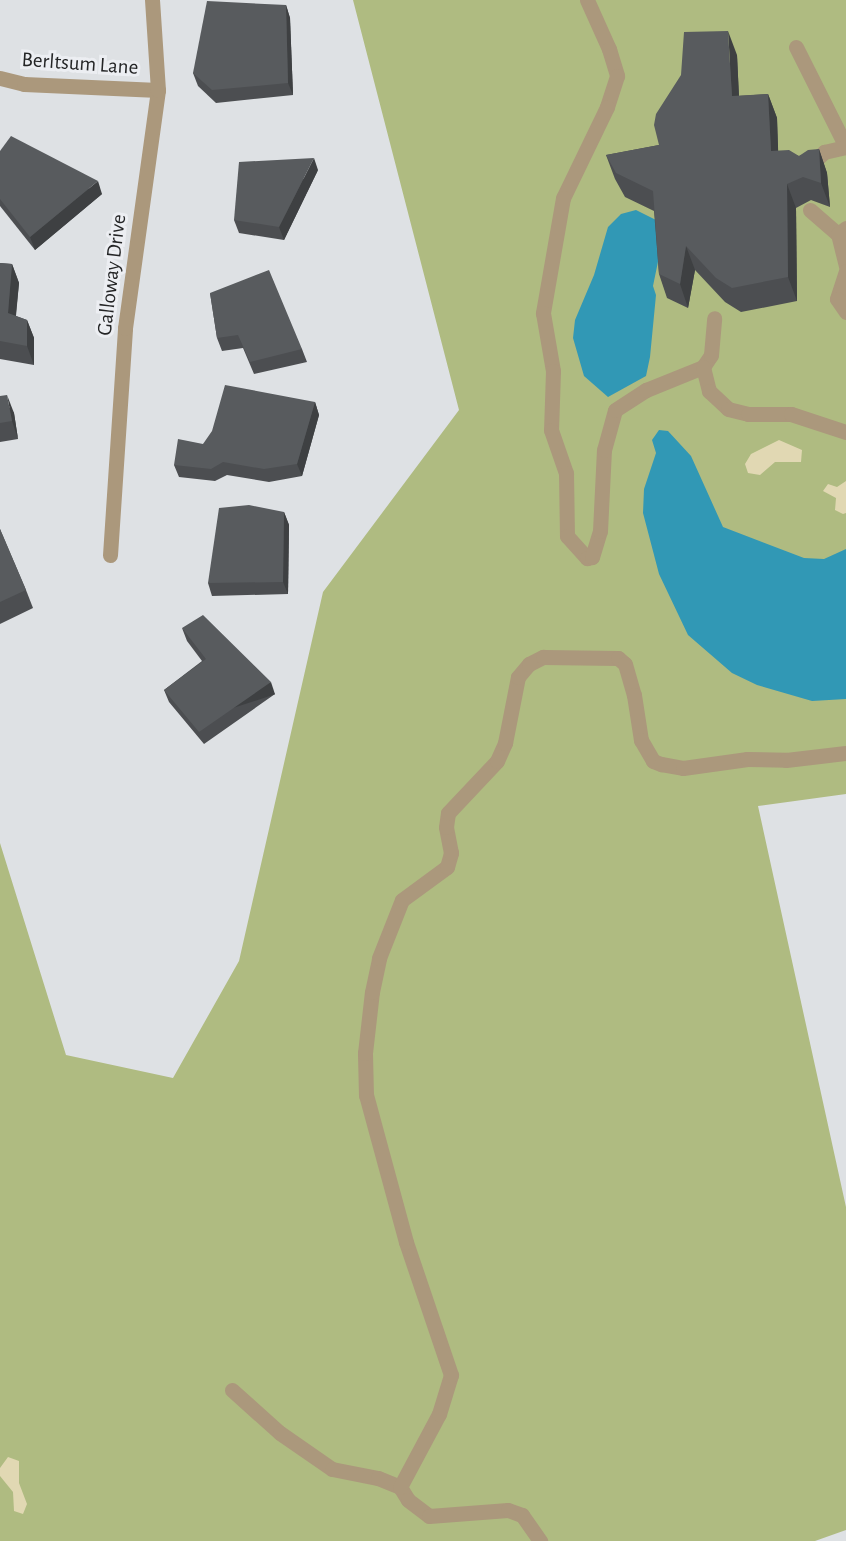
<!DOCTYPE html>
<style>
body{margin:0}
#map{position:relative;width:846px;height:1541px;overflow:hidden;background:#dee1e4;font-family:"Alegreya Sans",sans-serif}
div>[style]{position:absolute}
.green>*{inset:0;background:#afbb81}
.sand>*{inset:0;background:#e1d8b3}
.water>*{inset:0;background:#3198b5}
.minor>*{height:15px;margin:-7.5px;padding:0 7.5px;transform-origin:7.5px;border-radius:7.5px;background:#ab987c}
.wall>*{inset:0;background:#4c4e51}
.shaded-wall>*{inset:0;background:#3e4042;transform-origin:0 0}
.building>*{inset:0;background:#585b5e}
span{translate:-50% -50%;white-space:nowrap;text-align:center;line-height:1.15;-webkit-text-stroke:6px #eceef2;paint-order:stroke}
.street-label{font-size:21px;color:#242526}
</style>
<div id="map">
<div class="green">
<i style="clip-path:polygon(353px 0,846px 0,846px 794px,758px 806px,846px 1207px,846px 1530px,815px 1541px,0 1541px,0 843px,66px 1055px,173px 1078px,239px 961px,323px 592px,459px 410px)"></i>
</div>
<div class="sand">
<i style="clip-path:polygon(779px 440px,802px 450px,801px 462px,775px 462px,760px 475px,748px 473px,745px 464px,751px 454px)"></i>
<i style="clip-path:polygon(846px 481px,846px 513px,843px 514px,835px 510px,836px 498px,823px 491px,828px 484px,837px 487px)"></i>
<i style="clip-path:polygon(8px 1457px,19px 1461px,19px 1483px,27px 1504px,23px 1514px,14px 1511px,13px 1492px,0 1476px,0 1468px)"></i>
</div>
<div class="water">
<i style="clip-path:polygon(636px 210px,656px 220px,660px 252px,653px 286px,656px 295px,650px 357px,646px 376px,608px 397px,584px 376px,573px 338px,575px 320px,594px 275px,608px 227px,621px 214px)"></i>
<i style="clip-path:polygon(659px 430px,668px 431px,691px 456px,723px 527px,804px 558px,824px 559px,846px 549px,846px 699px,812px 701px,757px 685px,732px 673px,688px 635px,659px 574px,643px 513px,644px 489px,656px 453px,652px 440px)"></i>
</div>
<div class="minor">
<i style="left:587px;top:0;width:54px;rotate:65.8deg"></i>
<i style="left:609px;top:49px;width:28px;rotate:73deg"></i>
<i style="left:617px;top:76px;width:33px;rotate:108deg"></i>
<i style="left:607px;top:107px;width:101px;rotate:115.8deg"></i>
<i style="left:563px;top:198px;width:117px;rotate:99.9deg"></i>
<i style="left:543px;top:313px;width:59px;rotate:80.2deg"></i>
<i style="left:553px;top:371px;width:59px;rotate:91.9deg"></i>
<i style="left:551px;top:430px;width:46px;rotate:70.8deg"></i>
<i style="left:566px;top:473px;width:63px;rotate:89.1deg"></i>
<i style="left:567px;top:536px;width:30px;rotate:48deg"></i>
<i style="left:587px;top:558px;width:5px;rotate:-11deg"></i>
<i style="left:592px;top:557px;width:27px;rotate:-73deg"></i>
<i style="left:600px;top:531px;width:81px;rotate:-87.2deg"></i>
<i style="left:604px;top:450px;width:41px;rotate:-74.6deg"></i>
<i style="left:615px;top:410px;width:37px;rotate:-33deg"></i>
<i style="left:646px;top:390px;width:61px;rotate:-22deg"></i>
<i style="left:703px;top:367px;width:14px;rotate:-56deg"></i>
<i style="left:711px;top:355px;width:37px;rotate:-85deg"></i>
<i style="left:796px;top:47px;width:112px;rotate:63.4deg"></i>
<i style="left:0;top:78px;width:25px;rotate:14deg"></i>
<i style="left:24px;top:84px;width:134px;rotate:2.6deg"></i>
<i style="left:808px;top:168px;width:23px;rotate:-45deg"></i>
<i style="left:824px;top:152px;width:23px;rotate:-13deg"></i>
<i style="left:810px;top:210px;width:37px;rotate:41deg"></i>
<i style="left:846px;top:228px;width:10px;rotate:143deg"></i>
<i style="left:838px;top:234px;width:33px;rotate:76deg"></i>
<i style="left:846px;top:271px;width:29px;rotate:108deg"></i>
<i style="left:837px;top:299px;width:16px;rotate:55deg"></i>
<i style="left:703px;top:367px;width:25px;rotate:76deg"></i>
<i style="left:709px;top:391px;width:26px;rotate:43deg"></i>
<i style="left:728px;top:409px;width:21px;rotate:14deg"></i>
<i style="left:748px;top:414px;width:43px"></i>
<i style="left:791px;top:414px;width:58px;rotate:18.1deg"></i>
<i style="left:110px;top:555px;width:227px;rotate:-86.2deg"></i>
<i style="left:125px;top:328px;width:240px;rotate:-82.1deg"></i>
<i style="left:158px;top:90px;width:90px;rotate:-93.8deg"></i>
<i style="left:232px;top:1390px;width:64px;rotate:41.9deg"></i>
<i style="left:280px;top:1433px;width:63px;rotate:34.7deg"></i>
<i style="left:332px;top:1469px;width:47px;rotate:11.1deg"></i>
<i style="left:378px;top:1478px;width:24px;rotate:22deg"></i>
<i style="left:400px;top:1487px;width:15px;rotate:58deg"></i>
<i style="left:408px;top:1500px;width:26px;rotate:37deg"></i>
<i style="left:429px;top:1516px;width:79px;rotate:-4.3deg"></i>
<i style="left:508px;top:1510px;width:15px;rotate:20deg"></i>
<i style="left:522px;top:1515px;width:32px;rotate:55deg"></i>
<i style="left:400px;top:1487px;width:83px;rotate:-61.9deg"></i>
<i style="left:439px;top:1414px;width:41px;rotate:-72.9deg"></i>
<i style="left:451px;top:1375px;width:140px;rotate:-108.7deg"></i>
<i style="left:406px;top:1242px;width:152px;rotate:-105.2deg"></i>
<i style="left:366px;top:1095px;width:42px;rotate:-91.4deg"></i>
<i style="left:365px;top:1053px;width:61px;rotate:-83.5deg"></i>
<i style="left:372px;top:992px;width:35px;rotate:-78deg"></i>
<i style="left:379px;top:958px;width:62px;rotate:-68.4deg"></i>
<i style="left:402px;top:900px;width:56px;rotate:-36.3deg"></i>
<i style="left:447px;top:867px;width:15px;rotate:-74deg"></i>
<i style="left:451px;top:853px;width:26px;rotate:-101deg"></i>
<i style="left:446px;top:827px;width:14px;rotate:-82deg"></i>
<i style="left:448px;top:813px;width:71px;rotate:-46.7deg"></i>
<i style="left:497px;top:761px;width:20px;rotate:-66deg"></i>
<i style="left:505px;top:743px;width:67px;rotate:-78.9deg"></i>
<i style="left:518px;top:677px;width:17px;rotate:-50deg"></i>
<i style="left:529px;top:664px;width:16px;rotate:-27deg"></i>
<i style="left:543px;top:657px;width:75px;rotate:0.8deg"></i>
<i style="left:618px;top:658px;width:9px;rotate:41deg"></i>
<i style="left:625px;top:664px;width:32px;rotate:74deg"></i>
<i style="left:634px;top:695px;width:46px;rotate:81.2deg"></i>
<i style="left:641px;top:740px;width:24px;rotate:60deg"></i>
<i style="left:653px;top:761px;width:9px;rotate:21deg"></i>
<i style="left:661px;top:764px;width:22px;rotate:10deg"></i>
<i style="left:683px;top:768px;width:65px;rotate:-8deg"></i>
<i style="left:747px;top:759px;width:39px;rotate:1deg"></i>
<i style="left:786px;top:760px;width:60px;rotate:-6.7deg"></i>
</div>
<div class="wall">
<i style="clip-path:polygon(286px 5px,290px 18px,293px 95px,216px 103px,198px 86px,193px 73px)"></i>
<i style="clip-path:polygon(737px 55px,739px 96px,768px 94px,777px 118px,778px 151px,799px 156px,819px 149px,827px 173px,830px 207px,811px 200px,796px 208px,797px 301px,741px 312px,725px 302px,695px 270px,688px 308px,667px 298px,659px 274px,654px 211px,625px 197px,615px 179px,606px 155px,659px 145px)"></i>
<i style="clip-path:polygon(0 151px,102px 194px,35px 250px,0 206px)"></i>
<i style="clip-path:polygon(318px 170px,284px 240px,239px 233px,234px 220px)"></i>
<i style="clip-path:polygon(0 263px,12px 264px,19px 283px,16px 316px,27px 320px,34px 338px,34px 365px,0 359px)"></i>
<i style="clip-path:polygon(210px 293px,302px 349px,307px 362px,254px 374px,243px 348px,222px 351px,217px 338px)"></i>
<i style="clip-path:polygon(0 396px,14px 413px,18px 439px,0 442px)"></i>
<i style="clip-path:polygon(315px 402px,319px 415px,302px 476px,269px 482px,227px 475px,215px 481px,179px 477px,174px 465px,203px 444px)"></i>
<i style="clip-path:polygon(284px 512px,289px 525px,288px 594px,212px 596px,208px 583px)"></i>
<i style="clip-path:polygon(0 529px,26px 590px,33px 608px,0 624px)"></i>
<i style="clip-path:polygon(182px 628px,275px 694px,204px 744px,169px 702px,164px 690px,202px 661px,187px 641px)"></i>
</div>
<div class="shaded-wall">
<i style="clip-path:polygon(286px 5px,290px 18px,293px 95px,288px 83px)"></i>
<i style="clip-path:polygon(728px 31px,737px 55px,740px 120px,732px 96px)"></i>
<i style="clip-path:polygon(768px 94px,777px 118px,779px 175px,771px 151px)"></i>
<i style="clip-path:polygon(819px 149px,827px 173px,830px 207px,821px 183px)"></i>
<i style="clip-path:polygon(314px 158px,318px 170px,284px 240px,279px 227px)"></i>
<i style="clip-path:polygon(98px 181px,102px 194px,35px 250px,30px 237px)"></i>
<i style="clip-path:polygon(787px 184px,796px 208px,797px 301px,788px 277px)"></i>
<i style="clip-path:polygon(686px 246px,695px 270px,688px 308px,680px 284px)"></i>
<i style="clip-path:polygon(12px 264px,19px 283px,14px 332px,8px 313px)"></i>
<i style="clip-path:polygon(27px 320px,34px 338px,34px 365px,27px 346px)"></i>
<i style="clip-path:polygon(7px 395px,14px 413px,18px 439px,12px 421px)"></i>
<i style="clip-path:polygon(315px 402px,319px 415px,302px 476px,297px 464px)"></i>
<i style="clip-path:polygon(284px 512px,289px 525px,288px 594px,283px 582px)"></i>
<i style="left:271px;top:682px;width:13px;height:88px;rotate:72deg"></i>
</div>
<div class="building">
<i style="clip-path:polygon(207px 1px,286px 5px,288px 83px,212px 90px,193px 73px)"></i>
<i style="clip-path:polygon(728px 31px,732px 96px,768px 94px,771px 151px,789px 150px,799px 156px,808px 150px,819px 149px,821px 183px,803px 177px,787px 184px,788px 277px,732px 288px,716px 278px,686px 246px,680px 284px,659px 274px,653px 191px,616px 173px,606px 155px,659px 145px,654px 125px,656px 114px,681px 75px,684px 32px)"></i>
<i style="clip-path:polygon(11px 136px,98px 181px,30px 237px,0 199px,0 151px)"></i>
<i style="clip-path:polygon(314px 158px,279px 227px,234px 220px,239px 162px)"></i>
<i style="clip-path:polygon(0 263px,12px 264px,8px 313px,27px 320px,27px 346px,0 341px)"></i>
<i style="clip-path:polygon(269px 270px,302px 349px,250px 362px,238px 335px,217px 338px,210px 293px)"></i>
<i style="clip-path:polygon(225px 385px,315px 402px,297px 464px,264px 469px,223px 462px,211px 469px,174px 465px,178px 439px,203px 444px,212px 431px)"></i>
<i style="clip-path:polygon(7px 395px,12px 421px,0 423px,0 396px)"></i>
<i style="clip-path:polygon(249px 505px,284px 512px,283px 582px,208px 583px,219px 508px)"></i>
<i style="clip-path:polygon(0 529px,26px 590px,0 602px)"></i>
<i style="clip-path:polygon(203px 615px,271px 682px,199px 732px,164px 690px,206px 659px,182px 628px)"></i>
</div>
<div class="street-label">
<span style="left:80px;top:64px;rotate:4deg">Berltsum Lane</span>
<span style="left:112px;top:275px;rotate:-83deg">Galloway Drive</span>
</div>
</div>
